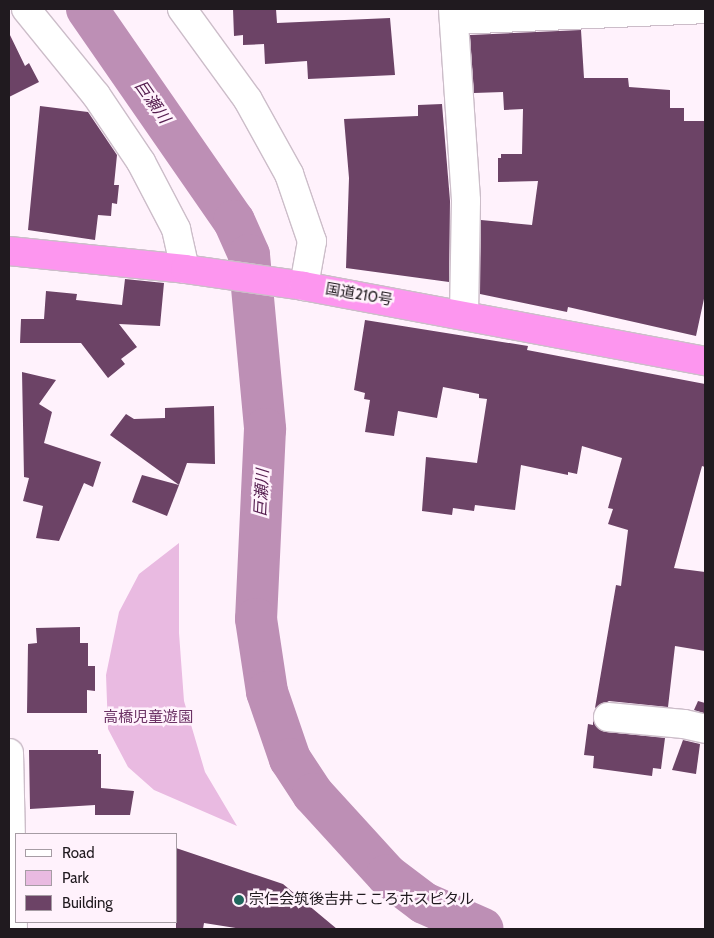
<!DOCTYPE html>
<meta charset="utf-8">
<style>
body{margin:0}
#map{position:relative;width:714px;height:938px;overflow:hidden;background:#fff2fc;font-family:Cabin,"Noto Sans JP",sans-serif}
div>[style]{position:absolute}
.green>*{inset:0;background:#e9bae1}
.river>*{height:42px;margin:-21px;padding:0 21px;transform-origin:21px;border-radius:21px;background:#bd8fb5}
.building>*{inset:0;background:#6c4366}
.roads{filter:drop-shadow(1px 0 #ccbdc9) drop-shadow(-1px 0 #ccbdc9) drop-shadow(0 1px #ccbdc9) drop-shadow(0 -1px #ccbdc9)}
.minor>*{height:28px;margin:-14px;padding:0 14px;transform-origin:14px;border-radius:14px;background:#fff}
.highway>*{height:28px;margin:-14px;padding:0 14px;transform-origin:14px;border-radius:14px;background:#fd96ef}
.dots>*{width:14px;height:14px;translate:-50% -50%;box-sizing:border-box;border:2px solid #fff2fc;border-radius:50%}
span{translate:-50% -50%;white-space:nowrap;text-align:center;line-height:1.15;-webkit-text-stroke:5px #fff2fc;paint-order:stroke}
.street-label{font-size:15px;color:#201a1f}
.park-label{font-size:15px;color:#6c3365}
.poi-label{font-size:15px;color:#201a1f}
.left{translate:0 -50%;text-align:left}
.water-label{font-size:16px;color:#541c4e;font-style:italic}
.frame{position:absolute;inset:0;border:10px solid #201a1f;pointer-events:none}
.legend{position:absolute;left:15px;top:833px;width:162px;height:90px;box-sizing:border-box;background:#fff2fc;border:1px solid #a69ca4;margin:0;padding:6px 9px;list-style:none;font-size:15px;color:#201a1f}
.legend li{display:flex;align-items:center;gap:10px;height:25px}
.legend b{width:25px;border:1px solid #a69ca4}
</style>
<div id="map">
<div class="green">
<i style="clip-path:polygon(179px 543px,179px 633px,184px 701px,205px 772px,237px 826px,154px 790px,128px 767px,108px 729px,106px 675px,119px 612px,139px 574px)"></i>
</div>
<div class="river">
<i style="left:87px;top:9px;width:258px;rotate:55.3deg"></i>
<i style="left:234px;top:221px;width:37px;rotate:66deg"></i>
<i style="left:249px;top:255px;width:175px;rotate:84.7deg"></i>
<i style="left:265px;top:429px;width:190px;rotate:92.7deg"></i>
<i style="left:256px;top:619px;width:74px;rotate:81.4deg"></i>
<i style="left:267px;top:692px;width:71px;rotate:71.1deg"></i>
<i style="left:290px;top:759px;width:42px;rotate:56.7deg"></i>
<i style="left:313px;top:794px;width:110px;rotate:47.6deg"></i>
<i style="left:387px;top:875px;width:46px;rotate:37.1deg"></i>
<i style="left:424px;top:903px;width:64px;rotate:23.8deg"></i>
</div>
<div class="building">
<i style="clip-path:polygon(233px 9px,276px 9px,277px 23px,390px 18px,395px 75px,308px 79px,307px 61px,265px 64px,264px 44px,243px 45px,243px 35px,234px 36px)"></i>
<i style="clip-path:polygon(581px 30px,584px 78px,628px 78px,629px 87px,670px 90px,670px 108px,684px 108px,684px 121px,705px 121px,705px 294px,696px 336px,568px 307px,567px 312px,480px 294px,481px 220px,532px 225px,538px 181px,498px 182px,498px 158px,501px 158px,501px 154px,522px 154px,523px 109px,504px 110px,503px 92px,474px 93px,470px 35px)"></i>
<i style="clip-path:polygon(9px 33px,25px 66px,29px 63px,39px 82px,9px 97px)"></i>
<i style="clip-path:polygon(442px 104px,450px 201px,449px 282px,346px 268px,349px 178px,344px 119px,418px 116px,418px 105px)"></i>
<i style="clip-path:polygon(40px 106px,88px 112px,117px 155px,114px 185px,119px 185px,117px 204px,112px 203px,111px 216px,98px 215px,95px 240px,28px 230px)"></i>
<i style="clip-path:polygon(125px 279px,164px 283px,160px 326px,119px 324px,137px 347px,121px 359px,125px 364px,108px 378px,81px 343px,20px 343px,21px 319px,44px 319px,46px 291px,77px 294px,76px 300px,122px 305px)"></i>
<i style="clip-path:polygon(365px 320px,528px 346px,527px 350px,705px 384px,705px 467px,702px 466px,674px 568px,705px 572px,705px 651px,675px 646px,668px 707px,609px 701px,595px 708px,616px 585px,621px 586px,628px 530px,608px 524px,613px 509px,608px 508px,622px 458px,582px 446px,577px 474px,568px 472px,568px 475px,521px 465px,515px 510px,475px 505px,474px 511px,453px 508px,452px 515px,422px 511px,426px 457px,477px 463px,487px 399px,479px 398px,479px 394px,443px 387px,437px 418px,398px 411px,394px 436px,365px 432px,370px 400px,364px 399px,365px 393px,354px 390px)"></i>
<i style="clip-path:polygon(22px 372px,56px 380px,39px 404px,52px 412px,44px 443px,101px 462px,93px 487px,84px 483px,59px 541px,36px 538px,43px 506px,23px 501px,29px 478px,24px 477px)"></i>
<i style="clip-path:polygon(214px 406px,215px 464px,187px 463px,179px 485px,110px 435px,126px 414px,134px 419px,165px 418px,165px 408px)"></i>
<i style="clip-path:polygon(142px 475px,179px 485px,167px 516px,132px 502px)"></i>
<i style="clip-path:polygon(80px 627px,80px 643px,88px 643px,88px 666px,95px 666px,95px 691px,87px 690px,87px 713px,27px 713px,28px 644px,37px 643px,36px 628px)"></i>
<i style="clip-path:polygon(698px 701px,705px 703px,704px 713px,694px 710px)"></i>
<i style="clip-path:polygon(593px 720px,599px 729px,606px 732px,665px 738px,661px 769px,653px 768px,652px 776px,593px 768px,594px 756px,584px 755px,588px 724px,593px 725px)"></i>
<i style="clip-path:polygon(683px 740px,700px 744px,696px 774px,672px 770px)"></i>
<i style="clip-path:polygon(29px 750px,98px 750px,98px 754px,101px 754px,101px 788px,134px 791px,130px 815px,95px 815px,95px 805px,30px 809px)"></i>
<i style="clip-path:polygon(176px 848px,283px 884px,337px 929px,242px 929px,204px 923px,203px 929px,176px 929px)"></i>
</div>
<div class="roads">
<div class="minor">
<i style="left:26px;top:9px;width:111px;rotate:50.9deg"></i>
<i style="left:96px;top:95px;width:81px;rotate:56.1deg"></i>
<i style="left:141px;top:162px;width:76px;rotate:62.4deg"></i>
<i style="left:176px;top:229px;width:41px;rotate:77.3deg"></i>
<i style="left:182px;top:9px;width:112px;rotate:54deg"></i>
<i style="left:248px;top:100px;width:85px;rotate:61deg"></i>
<i style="left:289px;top:174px;width:71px;rotate:71.1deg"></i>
<i style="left:312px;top:241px;width:46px;rotate:100.1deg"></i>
<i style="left:453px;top:9px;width:192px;rotate:86.1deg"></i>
<i style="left:466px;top:201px;width:113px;rotate:91deg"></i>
<i style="left:455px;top:20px;width:250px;rotate:-2.5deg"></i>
<i style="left:608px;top:717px;width:76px;rotate:5.3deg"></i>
<i style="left:684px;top:724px;width:22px;rotate:13deg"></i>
<i style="left:9px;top:753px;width:176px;rotate:88.7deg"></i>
</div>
<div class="highway">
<i style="left:9px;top:251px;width:177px;rotate:5.8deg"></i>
<i style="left:185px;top:269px;width:120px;rotate:8.1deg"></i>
<i style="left:304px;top:286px;width:408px;rotate:10.6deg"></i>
</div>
</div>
<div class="dots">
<i style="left:239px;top:900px;background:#1f675d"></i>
</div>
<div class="street-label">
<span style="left:359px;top:295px;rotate:10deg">国道210号</span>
</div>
<div class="park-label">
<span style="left:148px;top:718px">高橋児童遊園</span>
</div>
<div class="poi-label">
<span class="left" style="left:249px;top:900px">宗仁会筑後吉井こころホスピタル</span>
</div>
<div class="water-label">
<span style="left:152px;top:102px;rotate:55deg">巨瀬川</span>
<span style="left:262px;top:493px;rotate:-87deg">巨瀬川</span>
</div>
<div class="frame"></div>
<ul class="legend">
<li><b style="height:6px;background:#fff"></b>Road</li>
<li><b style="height:14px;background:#e9bae1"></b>Park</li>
<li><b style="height:14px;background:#6c4366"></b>Building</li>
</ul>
</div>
